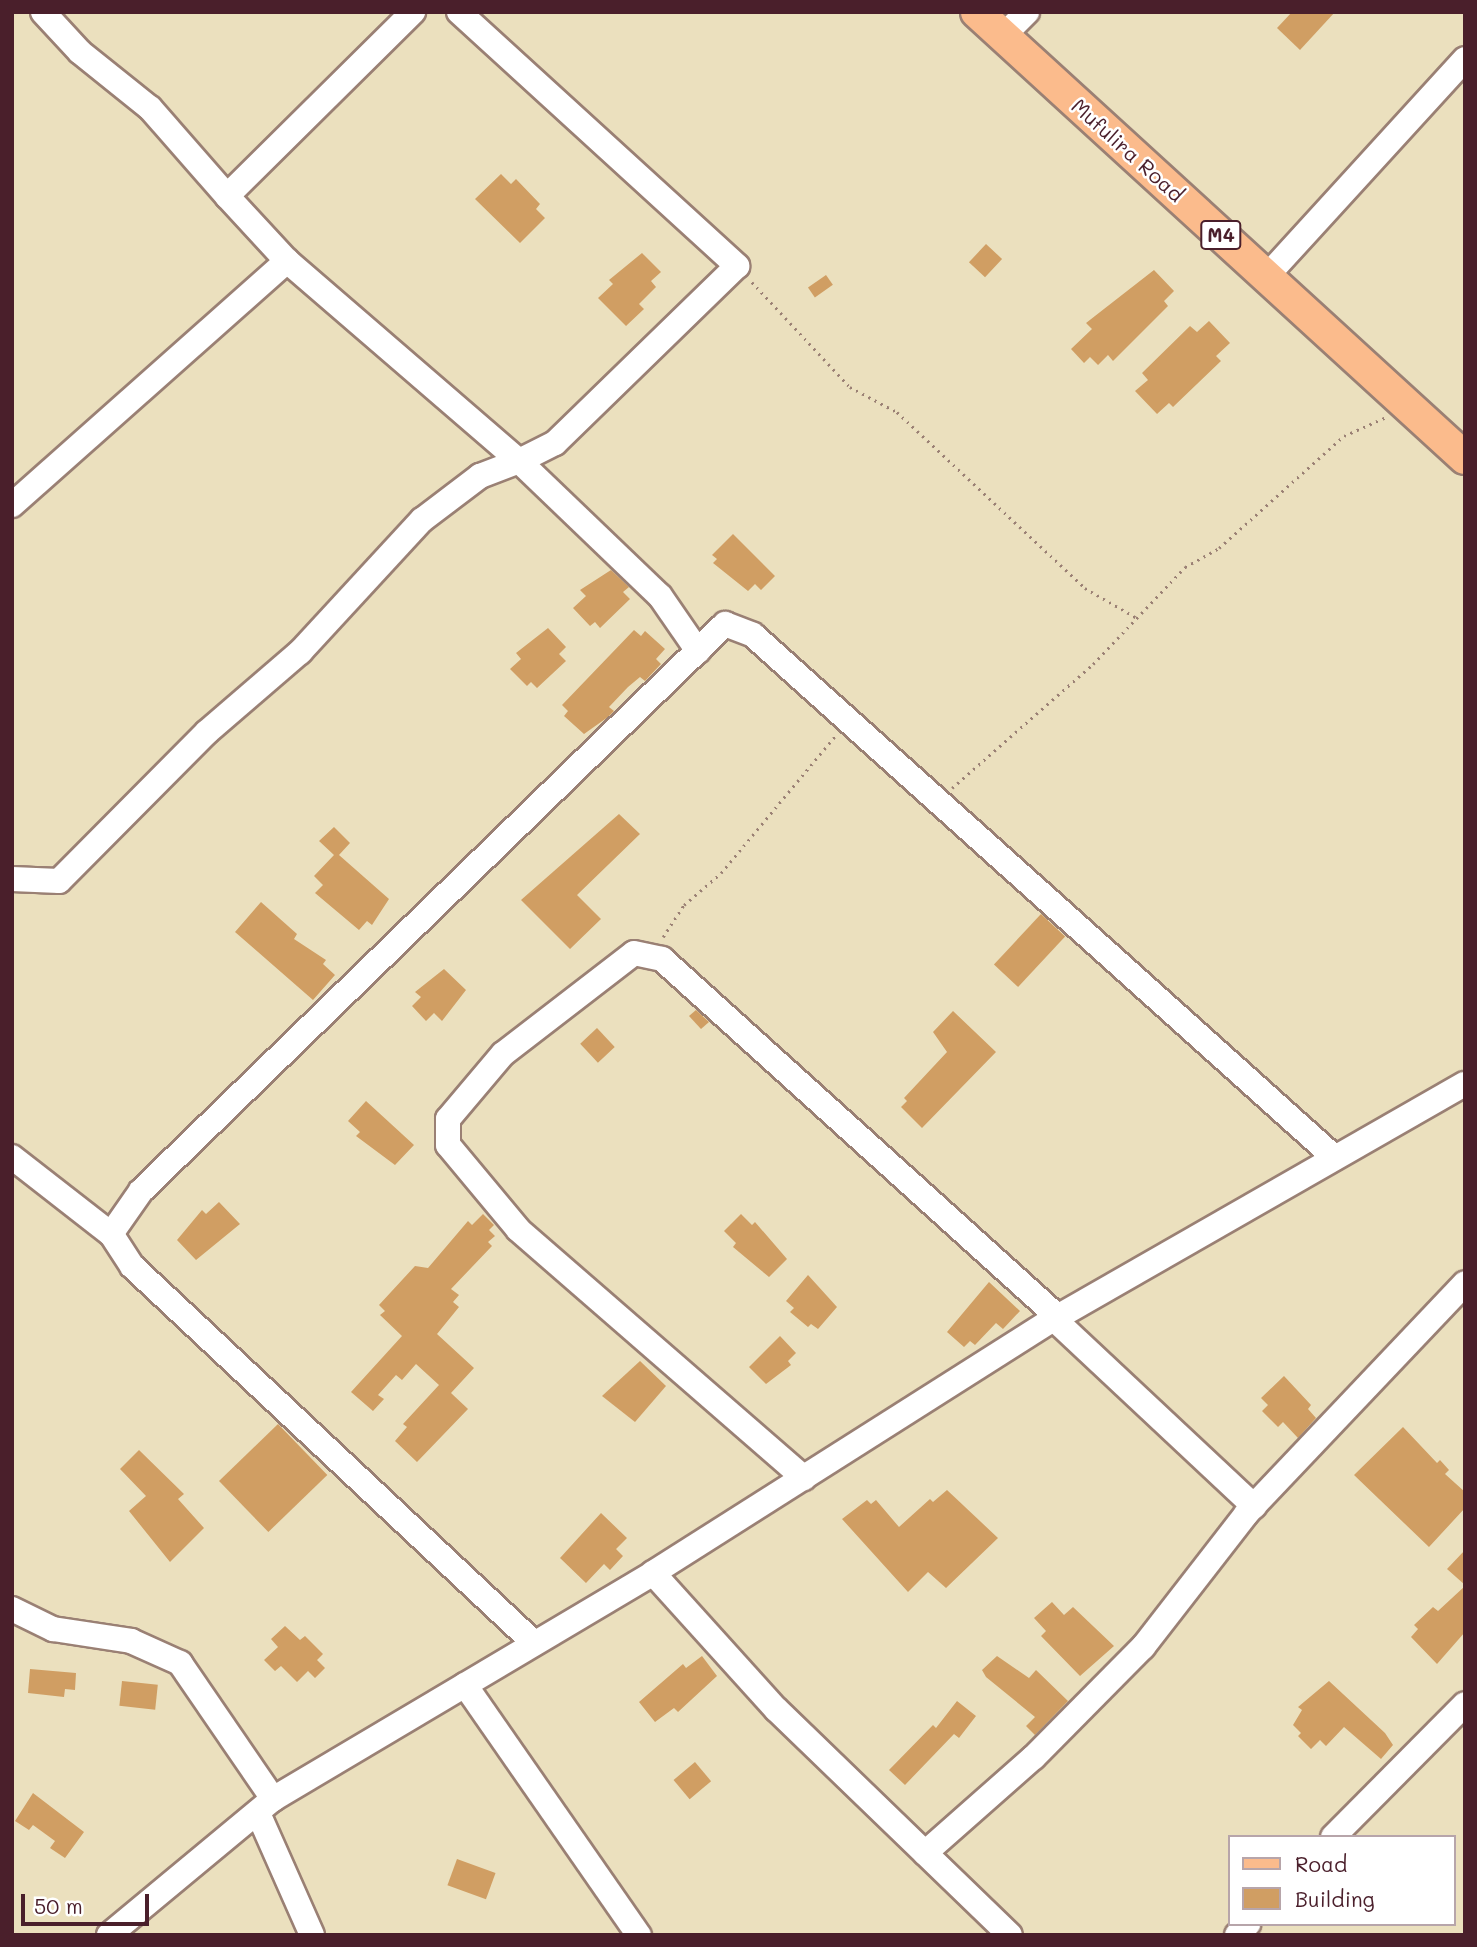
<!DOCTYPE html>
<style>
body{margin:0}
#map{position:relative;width:1477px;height:1947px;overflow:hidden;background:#ebe0be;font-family:Mali,sans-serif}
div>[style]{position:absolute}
.building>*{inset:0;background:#d09e63;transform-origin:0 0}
.path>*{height:2.5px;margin-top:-1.25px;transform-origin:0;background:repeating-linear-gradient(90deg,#9a8074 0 2px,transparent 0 7px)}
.roads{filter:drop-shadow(2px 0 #9a8074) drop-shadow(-2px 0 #9a8074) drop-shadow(0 2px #9a8074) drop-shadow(0 -2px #9a8074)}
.minor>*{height:24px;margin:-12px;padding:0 12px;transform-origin:12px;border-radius:12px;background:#fff}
.major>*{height:32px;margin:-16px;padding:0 16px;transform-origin:16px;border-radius:16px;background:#fbbb8c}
span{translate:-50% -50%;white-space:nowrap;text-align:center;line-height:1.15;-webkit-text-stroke:5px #fff;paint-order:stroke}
.shield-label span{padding:2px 5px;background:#fff;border:2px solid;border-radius:5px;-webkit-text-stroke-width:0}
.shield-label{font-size:19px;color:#4a1f2b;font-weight:700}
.street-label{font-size:21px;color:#4a1f2b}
.frame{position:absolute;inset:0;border:14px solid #4a1f2b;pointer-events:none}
.legend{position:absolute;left:1228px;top:1835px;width:228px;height:91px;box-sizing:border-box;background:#fff;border:2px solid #b7a5aa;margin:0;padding:9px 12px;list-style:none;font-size:21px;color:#4a1f2b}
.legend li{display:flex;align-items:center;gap:14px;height:35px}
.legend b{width:35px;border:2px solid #b7a5aa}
.scale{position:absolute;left:21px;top:1894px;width:128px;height:32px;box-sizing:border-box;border:4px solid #4a1f2b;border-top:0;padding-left:9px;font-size:21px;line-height:24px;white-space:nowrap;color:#4a1f2b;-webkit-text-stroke:5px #fff;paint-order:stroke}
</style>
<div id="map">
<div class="building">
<i style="clip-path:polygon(1292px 12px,1335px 12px,1300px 50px,1277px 28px)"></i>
<i style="clip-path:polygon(501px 174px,511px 184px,516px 179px,540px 204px,536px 209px,545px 218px,520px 243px,475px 199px)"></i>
<i style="left:986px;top:244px;width:22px;height:25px;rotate:43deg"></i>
<i style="clip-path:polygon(642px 253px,661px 272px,651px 281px,656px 287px,639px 304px,644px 309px,626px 326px,598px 298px,613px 284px,609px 280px)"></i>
<i style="clip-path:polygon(1154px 270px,1174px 291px,1164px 301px,1168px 306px,1113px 361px,1108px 355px,1098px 365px,1090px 357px,1084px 363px,1071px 349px,1092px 329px,1086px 323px)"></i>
<i style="left:826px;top:275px;width:12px;height:22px;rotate:55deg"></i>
<i style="clip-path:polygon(1209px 321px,1230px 343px,1216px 356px,1221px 361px,1173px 407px,1169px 403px,1157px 414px,1135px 391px,1148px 380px,1142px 373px,1190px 326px,1197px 332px)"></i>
<i style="clip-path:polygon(733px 534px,775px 576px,761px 590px,755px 584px,748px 591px,713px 563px,717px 559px,712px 555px)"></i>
<i style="clip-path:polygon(611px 570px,629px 587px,623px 592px,630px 599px,600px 628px,595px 622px,590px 626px,573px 608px,586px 596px,580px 590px)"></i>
<i style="clip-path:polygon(548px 628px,566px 647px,559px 654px,566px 661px,537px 688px,531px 682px,527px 686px,510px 669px,521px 659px,516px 653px)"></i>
<i style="clip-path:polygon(634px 630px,641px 636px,645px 631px,665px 649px,656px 659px,661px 664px,645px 681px,640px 677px,628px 687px,609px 707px,614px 711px,608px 717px,584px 734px,564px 716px,568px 711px,562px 705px)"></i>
<i style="clip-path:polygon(619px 814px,640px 834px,577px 895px,601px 919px,570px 949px,521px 900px)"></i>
<i style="clip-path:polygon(334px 827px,350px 843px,339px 855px,389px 899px,372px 925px,367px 921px,359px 930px,315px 893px,323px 885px,314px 876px,334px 855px,319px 841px)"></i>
<i style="clip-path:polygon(261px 902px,297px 934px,294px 939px,326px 960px,323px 964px,335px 975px,313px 1000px,235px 932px)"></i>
<i style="left:1041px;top:914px;width:33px;height:69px;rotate:43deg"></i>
<i style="clip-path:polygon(444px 969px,466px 990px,442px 1021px,434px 1013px,426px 1021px,412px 1006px,421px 997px,415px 992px)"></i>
<i style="clip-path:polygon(696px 1010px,709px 1022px,701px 1029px,689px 1016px)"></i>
<i style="clip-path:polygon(953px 1011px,996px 1052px,922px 1128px,901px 1107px,907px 1101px,904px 1098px,947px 1052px,933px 1032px)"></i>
<i style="left:597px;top:1028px;width:26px;height:23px;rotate:47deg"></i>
<i style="clip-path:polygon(366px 1101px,414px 1145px,395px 1165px,356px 1136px,360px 1132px,348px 1121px)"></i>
<i style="clip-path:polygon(219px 1202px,240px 1224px,196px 1260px,177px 1240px,202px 1210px,206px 1214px)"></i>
<i style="clip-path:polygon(483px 1214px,494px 1225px,489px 1230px,495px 1236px,488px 1242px,492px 1246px,451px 1289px,459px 1295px,453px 1302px,459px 1307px,437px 1334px,474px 1368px,451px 1393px,468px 1409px,417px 1462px,395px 1441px,407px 1427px,403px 1424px,439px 1385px,416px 1364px,402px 1380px,396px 1375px,378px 1395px,384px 1399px,373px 1411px,351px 1392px,402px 1336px,380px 1315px,385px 1311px,379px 1305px,415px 1266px,428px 1268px,468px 1221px,472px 1225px)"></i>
<i style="clip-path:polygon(741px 1214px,752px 1225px,755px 1222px,787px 1259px,769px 1277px,733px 1247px,736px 1243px,724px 1231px)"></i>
<i style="clip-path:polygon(808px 1275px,837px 1307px,818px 1329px,811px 1324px,808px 1327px,790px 1312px,794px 1308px,786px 1301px)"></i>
<i style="clip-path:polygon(989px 1282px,1020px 1311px,1003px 1329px,996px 1323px,975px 1345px,970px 1341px,964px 1347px,947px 1332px)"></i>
<i style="clip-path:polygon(780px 1336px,796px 1353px,788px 1361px,791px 1365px,766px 1384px,749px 1367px)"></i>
<i style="clip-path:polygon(640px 1361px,666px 1386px,635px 1422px,602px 1396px)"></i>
<i style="clip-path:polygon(1284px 1376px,1311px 1405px,1308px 1409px,1316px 1418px,1298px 1438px,1283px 1422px,1278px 1427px,1262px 1411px,1268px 1405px,1261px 1398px)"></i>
<i style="left:278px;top:1424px;width:71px;height:82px;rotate:46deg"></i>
<i style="clip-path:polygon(1403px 1427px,1437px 1463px,1440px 1460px,1449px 1470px,1445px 1474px,1465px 1492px,1465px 1508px,1429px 1547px,1354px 1475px)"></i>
<i style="clip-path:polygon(139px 1450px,184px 1494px,178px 1499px,204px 1528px,170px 1562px,129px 1511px,146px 1496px,120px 1469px)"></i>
<i style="clip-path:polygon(947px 1490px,998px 1538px,946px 1588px,928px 1572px,908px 1592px,842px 1519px,867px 1500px,871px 1504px,876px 1500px,899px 1527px,930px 1499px,933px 1502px)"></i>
<i style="clip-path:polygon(601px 1513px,627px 1538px,616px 1549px,623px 1556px,610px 1570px,604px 1564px,586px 1583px,560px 1558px)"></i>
<i style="clip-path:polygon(1465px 1550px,1465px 1585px,1447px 1569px)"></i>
<i style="clip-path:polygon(1465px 1586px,1465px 1632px,1437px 1664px,1411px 1637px,1418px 1629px,1414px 1625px,1433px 1607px,1438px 1611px)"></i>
<i style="clip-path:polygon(1052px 1602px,1064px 1615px,1073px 1607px,1114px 1646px,1080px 1676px,1041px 1636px,1046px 1631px,1034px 1618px)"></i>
<i style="clip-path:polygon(285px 1626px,300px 1640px,305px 1636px,323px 1654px,317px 1660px,325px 1668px,315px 1678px,308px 1671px,297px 1682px,281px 1666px,275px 1671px,264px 1660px,278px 1647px,271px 1639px)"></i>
<i style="clip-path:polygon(702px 1656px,717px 1676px,678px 1712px,674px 1708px,655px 1722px,639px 1702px,683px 1664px,686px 1668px)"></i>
<i style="clip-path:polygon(997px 1656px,1029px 1678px,1036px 1670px,1068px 1701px,1035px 1735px,1026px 1726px,1035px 1717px,986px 1677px,982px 1670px)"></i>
<i style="clip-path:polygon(30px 1669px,76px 1673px,75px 1690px,65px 1689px,64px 1697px,28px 1693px)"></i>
<i style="left:122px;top:1681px;width:36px;height:25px;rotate:6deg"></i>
<i style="clip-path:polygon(1329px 1681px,1385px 1733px,1393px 1745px,1381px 1759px,1344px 1727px,1326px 1746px,1320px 1740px,1311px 1749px,1298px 1736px,1301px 1733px,1293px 1725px,1302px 1710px,1298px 1707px)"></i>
<i style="clip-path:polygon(957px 1701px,976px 1716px,959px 1738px,954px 1734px,905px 1785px,889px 1770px,933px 1725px,936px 1728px)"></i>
<i style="left:695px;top:1762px;width:25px;height:28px;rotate:50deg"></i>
<i style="clip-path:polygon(33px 1793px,84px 1832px,65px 1858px,50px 1848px,55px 1841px,33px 1825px,29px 1830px,15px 1821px)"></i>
<i style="left:457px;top:1859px;width:41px;height:28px;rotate:20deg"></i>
</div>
<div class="path">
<i style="left:752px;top:282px;width:144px;rotate:47deg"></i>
<i style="left:850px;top:387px;width:53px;rotate:28deg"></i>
<i style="left:897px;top:412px;width:258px;rotate:43.1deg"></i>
<i style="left:1085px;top:588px;width:60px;rotate:30deg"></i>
<i style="left:952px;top:788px;width:188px;rotate:-41.3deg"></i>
<i style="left:1093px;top:664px;width:134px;rotate:-46.5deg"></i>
<i style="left:1185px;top:567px;width:39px;rotate:-29deg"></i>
<i style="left:1219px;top:548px;width:168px;rotate:-41.9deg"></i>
<i style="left:1344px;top:436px;width:46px;rotate:-24.3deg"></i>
<i style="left:663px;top:937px;width:38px;rotate:-57deg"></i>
<i style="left:684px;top:905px;width:49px;rotate:-40.9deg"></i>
<i style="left:721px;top:873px;width:180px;rotate:-50.2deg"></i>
</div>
<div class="roads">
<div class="minor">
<i style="left:43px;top:12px;width:54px;rotate:47.2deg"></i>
<i style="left:80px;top:52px;width:90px;rotate:38.7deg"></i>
<i style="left:150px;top:108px;width:117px;rotate:48.8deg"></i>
<i style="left:459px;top:12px;width:377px;rotate:42.4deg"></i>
<i style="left:737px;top:266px;width:254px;rotate:135.8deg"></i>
<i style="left:555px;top:443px;width:40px;rotate:153.4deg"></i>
<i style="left:519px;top:461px;width:195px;rotate:43.8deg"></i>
<i style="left:660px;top:596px;width:67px;rotate:55.4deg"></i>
<i style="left:1003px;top:36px;width:34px;rotate:-45deg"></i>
<i style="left:1266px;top:277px;width:295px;rotate:-47.6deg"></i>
<i style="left:12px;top:505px;width:368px;rotate:-41.6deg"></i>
<i style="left:287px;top:261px;width:88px;rotate:-132.7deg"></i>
<i style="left:227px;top:196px;width:262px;rotate:-44.7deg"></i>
<i style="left:12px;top:879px;width:47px;rotate:2.4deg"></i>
<i style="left:59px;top:881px;width:210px;rotate:-45.2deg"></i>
<i style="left:207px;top:732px;width:123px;rotate:-40.7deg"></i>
<i style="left:300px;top:652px;width:180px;rotate:-47.3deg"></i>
<i style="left:422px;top:520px;width:73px;rotate:-37.2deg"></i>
<i style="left:480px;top:476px;width:42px;rotate:-21deg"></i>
<i style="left:519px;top:461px;width:306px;rotate:-139.2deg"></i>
<i style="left:12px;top:1157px;width:125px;rotate:37.9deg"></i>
<i style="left:1054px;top:1319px;width:274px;rotate:43.1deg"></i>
<i style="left:804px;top:1478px;width:379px;rotate:-139deg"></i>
<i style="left:518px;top:1229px;width:109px;rotate:-129.8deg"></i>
<i style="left:448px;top:1145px;width:26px;rotate:-90deg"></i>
<i style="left:448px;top:1119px;width:85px;rotate:-49.8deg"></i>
<i style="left:503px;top:1054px;width:165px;rotate:-37.6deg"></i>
<i style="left:634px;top:953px;width:29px;rotate:12deg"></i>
<i style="left:662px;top:959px;width:534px;rotate:42.11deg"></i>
<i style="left:653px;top:1573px;width:183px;rotate:47.9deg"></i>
<i style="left:776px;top:1709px;width:325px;rotate:44deg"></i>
<i style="left:12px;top:1609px;width:46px;rotate:26deg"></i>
<i style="left:53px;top:1629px;width:79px;rotate:8.7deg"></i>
<i style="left:131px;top:1641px;width:54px;rotate:24.2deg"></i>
<i style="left:180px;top:1663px;width:165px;rotate:55.6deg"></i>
<i style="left:534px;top:1643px;width:551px;rotate:-136.84deg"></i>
<i style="left:132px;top:1266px;width:38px;rotate:-123deg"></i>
<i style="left:111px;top:1234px;width:52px;rotate:-55.1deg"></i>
<i style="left:141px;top:1191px;width:814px;rotate:-44.15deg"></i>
<i style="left:725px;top:624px;width:30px;rotate:21deg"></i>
<i style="left:753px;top:635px;width:782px;rotate:41.94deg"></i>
<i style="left:465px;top:1685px;width:305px;rotate:55.2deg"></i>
<i style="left:258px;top:1813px;width:133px;rotate:66.1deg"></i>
<i style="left:1333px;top:1837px;width:187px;rotate:-45.2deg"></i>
<i style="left:925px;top:1853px;width:145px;rotate:-41.4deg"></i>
<i style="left:1034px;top:1757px;width:155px;rotate:-45.3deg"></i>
<i style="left:1143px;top:1647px;width:168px;rotate:-52.2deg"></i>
<i style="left:1246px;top:1514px;width:318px;rotate:-46.5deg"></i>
<i style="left:109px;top:1935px;width:213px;rotate:-39.7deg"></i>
<i style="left:273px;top:1799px;width:442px;rotate:-30.7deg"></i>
<i style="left:653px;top:1573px;width:475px;rotate:-32.4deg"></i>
<i style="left:1054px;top:1319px;width:473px;rotate:-29.8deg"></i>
<i style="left:1237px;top:1935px;width:16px;rotate:-45deg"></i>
</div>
<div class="major">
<i style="left:977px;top:12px;width:661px;rotate:42.43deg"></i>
</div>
</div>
<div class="shield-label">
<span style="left:1221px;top:235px">M4</span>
</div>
<div class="street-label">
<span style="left:1128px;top:150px;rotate:42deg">Mufulira Road</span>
</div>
<div class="frame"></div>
<ul class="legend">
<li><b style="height:9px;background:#fbbb8c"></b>Road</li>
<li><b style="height:19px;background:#d09e63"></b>Building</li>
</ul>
<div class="scale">50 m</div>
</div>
